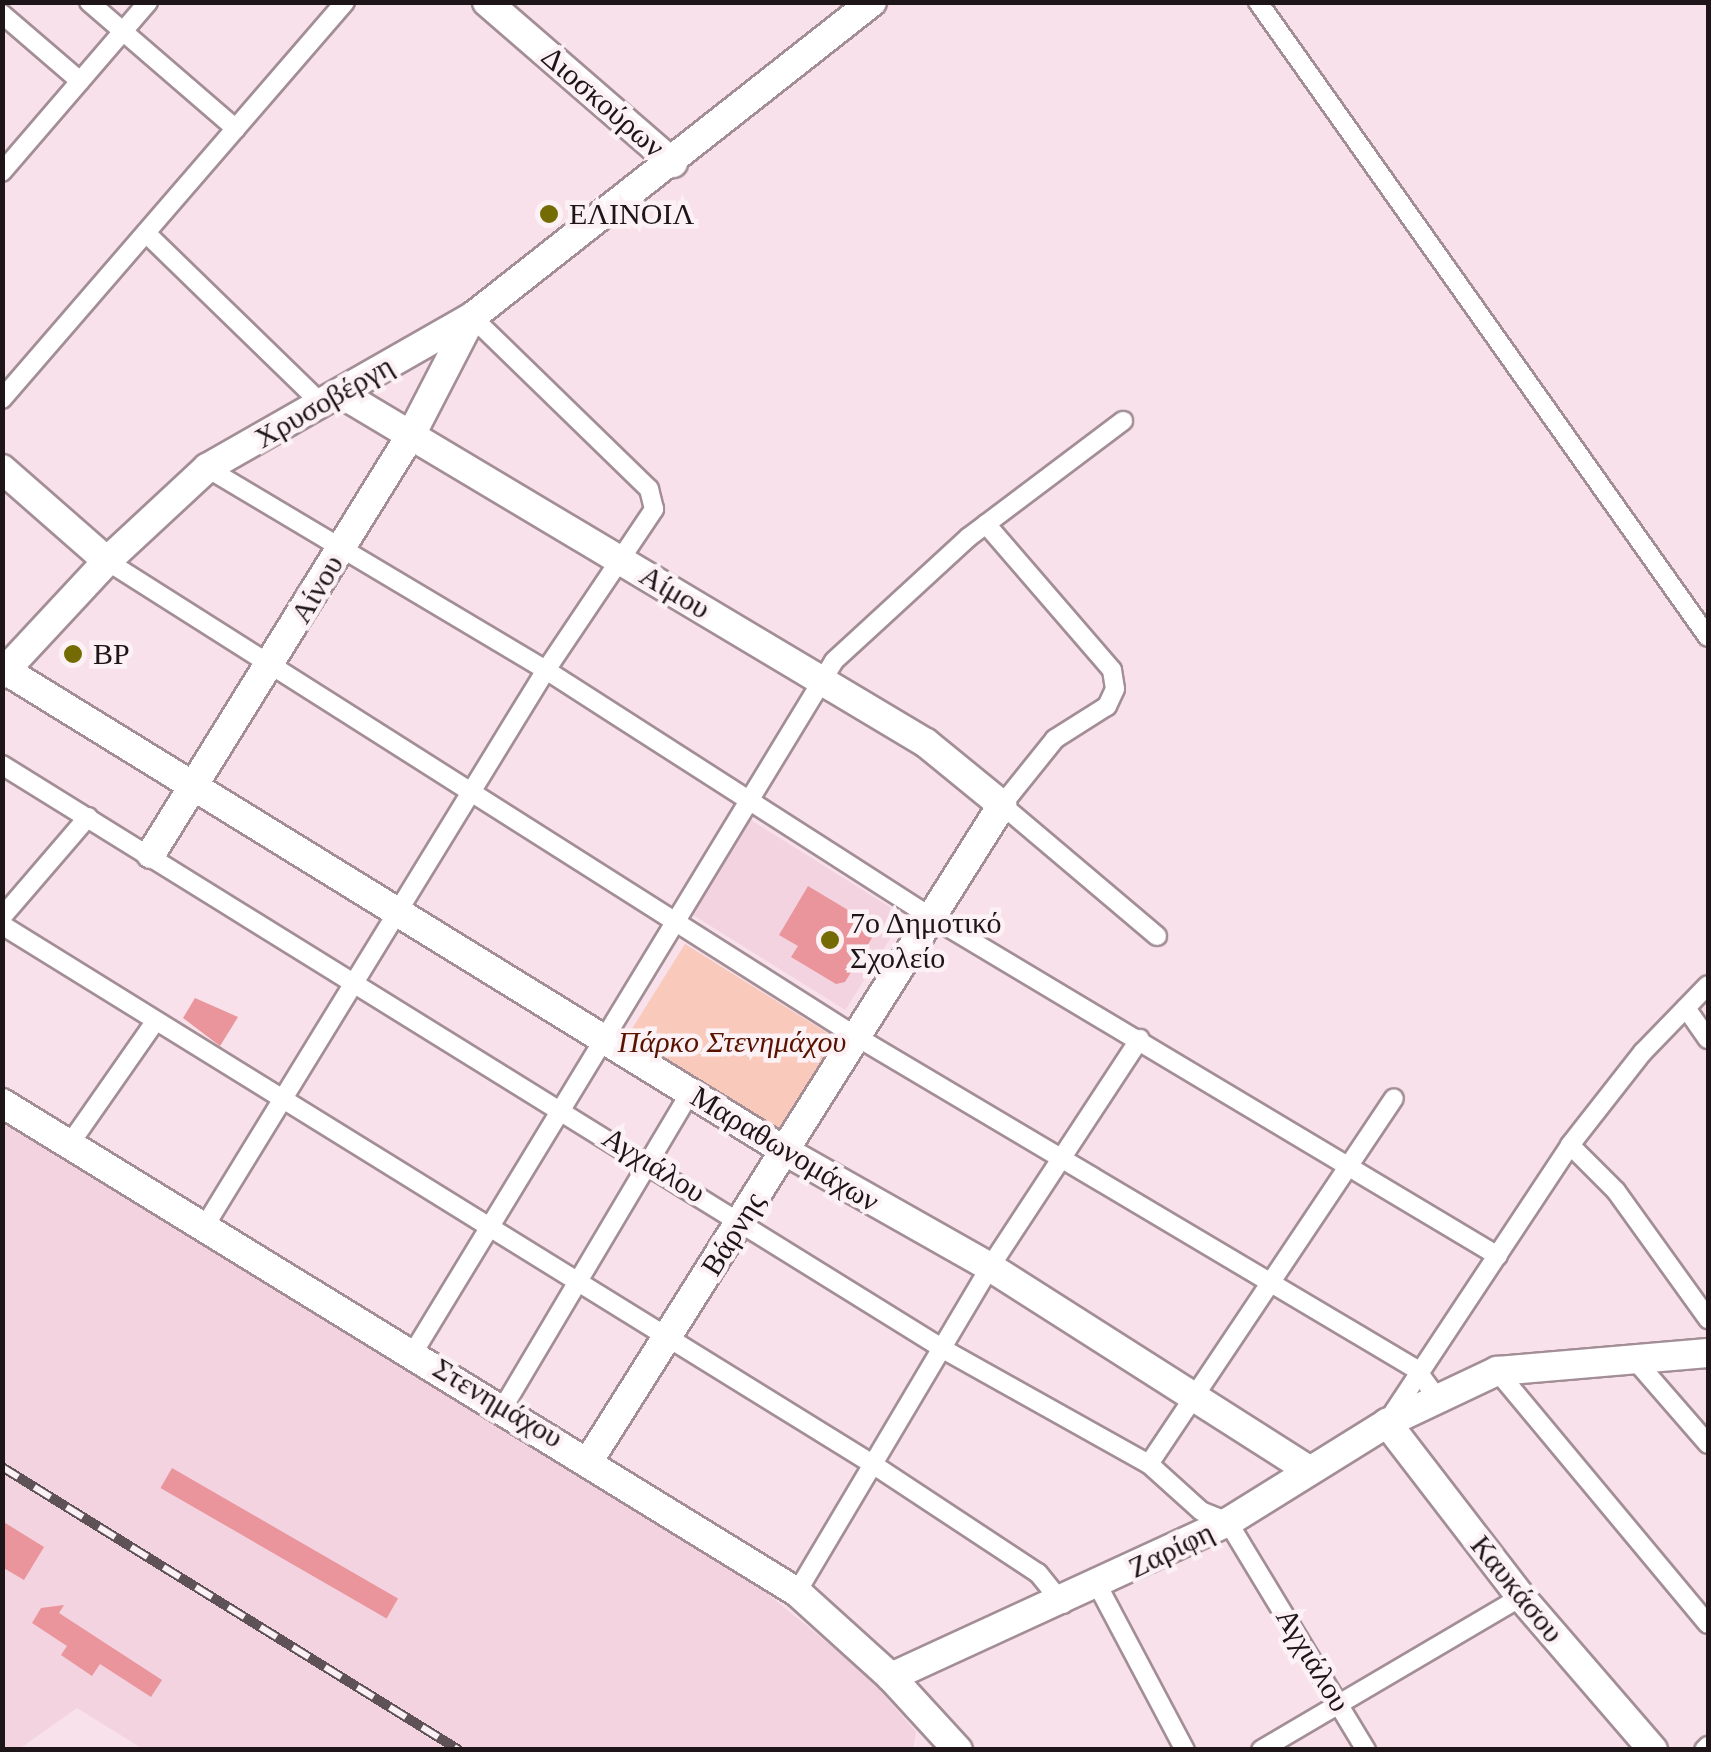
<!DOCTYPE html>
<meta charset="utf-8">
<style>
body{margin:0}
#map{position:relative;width:1711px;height:1752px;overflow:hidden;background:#f8e1ea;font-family:Georgia,serif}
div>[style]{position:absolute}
.built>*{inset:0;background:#f3d3e0;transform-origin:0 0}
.green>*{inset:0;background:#f9c9bb;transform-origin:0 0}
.building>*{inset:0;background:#ea949b;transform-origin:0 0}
.roads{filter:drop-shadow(2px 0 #a38e96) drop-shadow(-2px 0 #a38e96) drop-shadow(0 2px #a38e96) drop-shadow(0 -2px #a38e96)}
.street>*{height:18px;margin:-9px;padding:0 9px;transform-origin:9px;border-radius:9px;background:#fff}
.secondary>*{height:28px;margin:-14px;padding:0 14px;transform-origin:14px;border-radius:14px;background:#fff}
.rail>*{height:10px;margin-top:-5px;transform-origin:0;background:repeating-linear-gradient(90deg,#fcf2f6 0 19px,#5f5257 0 38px);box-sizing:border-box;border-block:2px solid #5f5257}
.dots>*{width:28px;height:28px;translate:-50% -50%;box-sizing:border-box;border:5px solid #fcf2f6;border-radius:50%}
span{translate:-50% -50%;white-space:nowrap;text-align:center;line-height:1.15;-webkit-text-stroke:9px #fcf2f6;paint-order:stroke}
.street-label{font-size:30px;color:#1d1518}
.poi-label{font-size:30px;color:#1d1518}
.left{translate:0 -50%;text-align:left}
.park-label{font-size:30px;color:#5a1200;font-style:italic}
.frame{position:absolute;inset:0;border:5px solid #1d1518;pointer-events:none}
</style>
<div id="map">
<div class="built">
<i style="left:749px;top:819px;width:183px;height:111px;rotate:32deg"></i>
<i style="clip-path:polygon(2px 1119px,752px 1581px,868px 1676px,916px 1732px,913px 1749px,143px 1749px,77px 1708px,19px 1749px,3px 1749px)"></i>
</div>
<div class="green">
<i style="left:685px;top:944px;width:184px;height:116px;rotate:32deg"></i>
</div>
<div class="building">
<i style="clip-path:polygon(808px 886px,878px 928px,845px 982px,836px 984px,791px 957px,798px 946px,779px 935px)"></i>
<i style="clip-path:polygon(195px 998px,238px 1017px,220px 1046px,183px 1018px)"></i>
<i style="left:172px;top:1468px;width:261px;height:23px;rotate:30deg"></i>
<i style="clip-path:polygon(2px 1521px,44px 1547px,24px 1580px,2px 1567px)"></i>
<i style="clip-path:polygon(64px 1605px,59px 1613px,162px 1680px,151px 1697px,100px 1664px,92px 1676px,61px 1655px,67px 1646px,32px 1623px,41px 1608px)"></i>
</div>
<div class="roads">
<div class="street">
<i style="left:89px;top:2px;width:194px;rotate:40.8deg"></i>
<i style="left:1258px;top:2px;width:778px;rotate:54.68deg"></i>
<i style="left:2px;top:14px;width:103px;rotate:40.7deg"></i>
<i style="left:2px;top:172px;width:224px;rotate:-49.3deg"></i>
<i style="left:146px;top:233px;width:245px;rotate:44.2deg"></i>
<i style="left:2px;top:399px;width:525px;rotate:-49.17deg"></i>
<i style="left:207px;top:468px;width:395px;rotate:30.8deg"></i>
<i style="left:546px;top:670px;width:454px;rotate:32.7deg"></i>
<i style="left:928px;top:915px;width:664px;rotate:30.89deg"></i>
<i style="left:986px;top:524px;width:193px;rotate:49.2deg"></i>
<i style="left:1112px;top:670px;width:19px;rotate:81deg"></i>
<i style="left:1115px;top:689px;width:19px;rotate:115deg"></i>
<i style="left:1107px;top:706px;width:62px;rotate:147.6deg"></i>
<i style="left:1055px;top:739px;width:85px;rotate:128.8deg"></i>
<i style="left:1002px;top:805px;width:203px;rotate:40.2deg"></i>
<i style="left:107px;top:561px;width:888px;rotate:32.4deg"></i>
<i style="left:857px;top:1037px;width:650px;rotate:30.71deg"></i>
<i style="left:1416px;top:1369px;width:34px;rotate:54deg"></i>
<i style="left:2px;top:765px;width:1107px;rotate:31.82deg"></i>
<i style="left:943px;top:1349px;width:236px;rotate:29.2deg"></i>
<i style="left:1149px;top:1464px;width:70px;rotate:42.1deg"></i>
<i style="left:1201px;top:1511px;width:29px;rotate:22deg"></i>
<i style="left:1228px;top:1522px;width:267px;rotate:58.8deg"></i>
<i style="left:2px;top:917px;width:132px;rotate:-49.3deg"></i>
<i style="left:2px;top:925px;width:1026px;rotate:31.77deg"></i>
<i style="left:874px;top:1465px;width:196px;rotate:33.4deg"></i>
<i style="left:1038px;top:1573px;width:40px;rotate:51deg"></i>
<i style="left:1686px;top:1008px;width:38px;rotate:55deg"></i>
<i style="left:69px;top:1145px;width:149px;rotate:-55.1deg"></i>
<i style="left:1570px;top:1145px;width:65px;rotate:45deg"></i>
<i style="left:1616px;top:1191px;width:158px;rotate:54.3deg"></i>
<i style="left:203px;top:1229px;width:656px;rotate:-58.47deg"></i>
<i style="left:546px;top:670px;width:194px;rotate:-56.1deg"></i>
<i style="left:654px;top:509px;width:21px;rotate:-104deg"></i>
<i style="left:649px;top:489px;width:247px;rotate:-135.8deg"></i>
<i style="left:413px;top:1353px;width:810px;rotate:-58.68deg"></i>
<i style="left:834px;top:661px;width:183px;rotate:-42.6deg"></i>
<i style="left:969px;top:537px;width:193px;rotate:-37deg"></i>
<i style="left:1635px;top:1360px;width:111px;rotate:49deg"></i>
<i style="left:1497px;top:1371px;width:329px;rotate:50.2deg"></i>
<i style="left:504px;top:1406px;width:364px;rotate:-59.3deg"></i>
<i style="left:1387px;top:1422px;width:332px;rotate:-56.5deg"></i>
<i style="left:1570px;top:1145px;width:118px;rotate:-51.9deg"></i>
<i style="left:1643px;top:1052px;width:93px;rotate:-45.9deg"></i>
<i style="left:1149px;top:1464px;width:440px;rotate:-56.2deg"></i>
<i style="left:1098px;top:1586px;width:186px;rotate:62.1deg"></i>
<i style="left:797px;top:1592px;width:378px;rotate:-59.3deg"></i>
<i style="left:990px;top:1267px;width:273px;rotate:-56.7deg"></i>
<i style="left:1261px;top:1750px;width:302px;rotate:-30.5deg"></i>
<i style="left:1704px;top:1750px;width:6px;rotate:-45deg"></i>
</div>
<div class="secondary">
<i style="left:487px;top:2px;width:246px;rotate:40.9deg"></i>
<i style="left:340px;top:393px;width:683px;rotate:30.85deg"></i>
<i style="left:926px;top:743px;width:98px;rotate:39.2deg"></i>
<i style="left:1002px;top:805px;width:773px;rotate:122.21deg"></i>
<i style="left:2px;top:469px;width:140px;rotate:41.2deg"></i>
<i style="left:5px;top:670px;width:916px;rotate:31.66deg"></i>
<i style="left:785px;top:1151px;width:236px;rotate:29.5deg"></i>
<i style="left:990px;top:1267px;width:378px;rotate:32.5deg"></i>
<i style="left:2px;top:674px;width:154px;rotate:-47.1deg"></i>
<i style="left:107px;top:561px;width:137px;rotate:-42.9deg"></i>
<i style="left:207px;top:468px;width:305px;rotate:-29.7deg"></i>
<i style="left:472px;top:317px;width:509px;rotate:-38.22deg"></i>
<i style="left:151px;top:854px;width:491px;rotate:-58.2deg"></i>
<i style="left:410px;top:437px;width:135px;rotate:-62.7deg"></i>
<i style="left:2px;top:1103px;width:933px;rotate:31.6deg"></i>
<i style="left:797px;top:1592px;width:127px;rotate:42.1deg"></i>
<i style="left:891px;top:1677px;width:99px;rotate:47.5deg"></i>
<i style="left:1387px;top:1423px;width:220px;rotate:52.4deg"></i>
<i style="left:1521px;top:1597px;width:202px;rotate:49.2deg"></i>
<i style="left:891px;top:1677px;width:371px;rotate:-24.7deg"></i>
<i style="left:1228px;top:1522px;width:187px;rotate:-31.9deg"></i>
<i style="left:1387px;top:1423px;width:122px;rotate:-25.3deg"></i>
<i style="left:1497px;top:1371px;width:212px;rotate:-4.9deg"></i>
</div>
</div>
<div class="rail">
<i style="left:2px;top:1467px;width:538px;rotate:31.77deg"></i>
</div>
<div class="dots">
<i style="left:549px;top:214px;background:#746b05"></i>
<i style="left:73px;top:654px;background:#746b05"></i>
<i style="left:830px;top:940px;background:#746b05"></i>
</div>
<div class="street-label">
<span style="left:603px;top:102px;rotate:41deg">Διοσκούρων</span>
<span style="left:324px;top:402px;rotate:-30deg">Χρυσοβέργη</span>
<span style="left:317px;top:589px;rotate:-59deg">Αίνου</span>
<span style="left:675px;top:592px;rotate:31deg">Αίμου</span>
<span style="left:785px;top:1149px;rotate:31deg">Μαραθωνομάχων</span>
<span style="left:654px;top:1165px;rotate:32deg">Αγχιάλου</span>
<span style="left:733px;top:1234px;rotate:-58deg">Βάρνης</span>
<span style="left:498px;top:1403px;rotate:31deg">Στενημάχου</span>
<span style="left:1171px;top:1550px;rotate:-26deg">Ζαρίφη</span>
<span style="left:1517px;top:1589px;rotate:51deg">Καυκάσου</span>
<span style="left:1313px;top:1660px;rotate:59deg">Αγχιάλου</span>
</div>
<div class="poi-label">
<span class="left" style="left:569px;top:214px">ΕΛΙΝΟΙΛ</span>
<span class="left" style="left:93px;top:654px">BP</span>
<span class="left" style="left:850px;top:940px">7ο Δημοτικό<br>Σχολείο</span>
</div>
<div class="park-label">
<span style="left:732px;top:1042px">Πάρκο Στενημάχου</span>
</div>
<div class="frame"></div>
</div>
